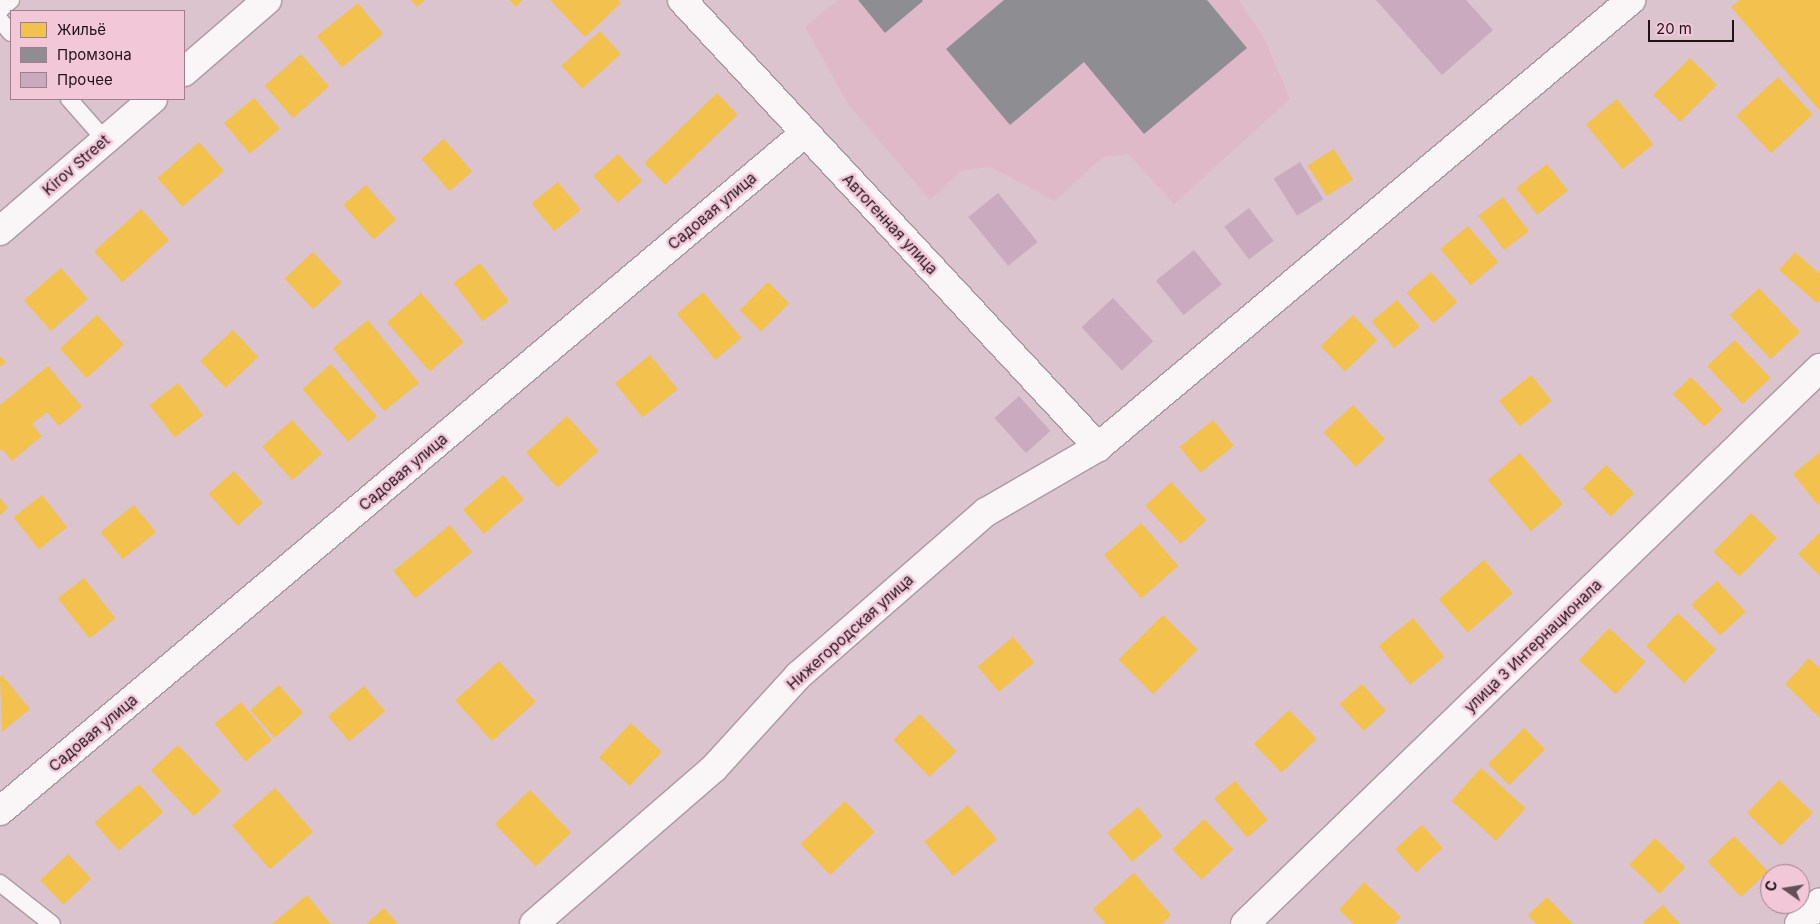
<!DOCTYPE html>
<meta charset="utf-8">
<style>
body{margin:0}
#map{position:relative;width:1820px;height:924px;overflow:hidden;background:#dbc4cd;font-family:Inter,sans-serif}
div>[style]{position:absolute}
.built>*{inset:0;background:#dfb9c8}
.homes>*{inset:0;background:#f2c14e;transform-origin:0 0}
.industry>*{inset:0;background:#8d8d92}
.building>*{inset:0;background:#c9aabf;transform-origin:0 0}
.roads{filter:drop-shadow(1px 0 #ab99a0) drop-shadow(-1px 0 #ab99a0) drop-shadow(0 1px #ab99a0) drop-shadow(0 -1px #ab99a0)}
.lane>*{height:16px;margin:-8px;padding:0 8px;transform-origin:8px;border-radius:8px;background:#faf6f8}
.street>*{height:28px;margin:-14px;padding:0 14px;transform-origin:14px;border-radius:14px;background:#faf6f8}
.secondary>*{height:28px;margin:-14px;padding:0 14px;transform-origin:14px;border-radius:14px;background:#faf6f8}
span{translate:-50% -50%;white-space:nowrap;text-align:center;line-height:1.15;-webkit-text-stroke:5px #f2c7d7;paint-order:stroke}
.street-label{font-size:15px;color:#211218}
.legend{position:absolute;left:10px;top:10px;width:175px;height:90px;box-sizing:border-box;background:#f2c7d7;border:1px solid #9e7f8b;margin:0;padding:6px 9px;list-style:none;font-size:15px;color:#211218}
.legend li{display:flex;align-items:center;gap:10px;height:25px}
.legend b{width:25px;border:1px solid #9e7f8b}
.north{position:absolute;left:1760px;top:864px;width:50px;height:50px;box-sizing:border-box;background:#f2c7d7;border:1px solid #9e7f8b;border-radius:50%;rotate:283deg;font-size:14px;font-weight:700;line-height:20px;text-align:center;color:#211218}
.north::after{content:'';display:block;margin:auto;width:18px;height:22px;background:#625057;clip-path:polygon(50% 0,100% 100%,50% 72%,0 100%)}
.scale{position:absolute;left:1648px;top:20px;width:86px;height:22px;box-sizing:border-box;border:2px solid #211218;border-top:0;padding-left:6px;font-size:15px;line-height:18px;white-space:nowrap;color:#211218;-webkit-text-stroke:4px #f2c7d7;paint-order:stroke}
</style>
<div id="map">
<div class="built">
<i style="clip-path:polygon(838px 0,1239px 0,1264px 38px,1290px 99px,1174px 204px,1128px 154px,1103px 157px,1055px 201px,991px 167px,962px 170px,930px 200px,848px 104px,805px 27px)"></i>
</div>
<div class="homes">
<i style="clip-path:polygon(411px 0,425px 0,417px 7px)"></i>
<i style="clip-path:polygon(509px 0,523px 0,516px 7px)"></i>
<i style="clip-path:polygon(550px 0,618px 0,621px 3px,585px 37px)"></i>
<i style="clip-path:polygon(1740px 0,1820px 0,1820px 111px,1731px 7px)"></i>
<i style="left:358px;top:3px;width:40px;height:53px;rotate:51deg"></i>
<i style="left:600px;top:31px;width:31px;height:52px;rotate:48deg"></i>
<i style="left:301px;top:54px;width:43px;height:48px;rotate:49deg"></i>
<i style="left:1690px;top:58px;width:38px;height:52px;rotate:45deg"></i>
<i style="left:1778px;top:77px;width:51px;height:57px;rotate:47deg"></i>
<i style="left:717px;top:93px;width:30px;height:101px;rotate:46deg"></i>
<i style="left:254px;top:98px;width:40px;height:39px;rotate:50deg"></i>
<i style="left:1617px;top:99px;width:58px;height:40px;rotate:51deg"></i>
<i style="left:444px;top:139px;width:43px;height:30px;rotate:49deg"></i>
<i style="left:199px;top:142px;width:38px;height:55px;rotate:49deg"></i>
<i style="left:1334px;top:149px;width:36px;height:31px;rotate:58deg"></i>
<i style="left:618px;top:154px;width:36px;height:33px;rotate:48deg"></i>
<i style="left:1547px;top:164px;width:34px;height:39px;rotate:52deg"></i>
<i style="left:558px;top:182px;width:36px;height:34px;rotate:51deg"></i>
<i style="left:366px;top:185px;width:46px;height:30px;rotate:49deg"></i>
<i style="left:1503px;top:197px;width:43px;height:31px;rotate:53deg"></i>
<i style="left:141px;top:209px;width:42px;height:63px;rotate:48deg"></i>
<i style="left:1468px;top:226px;width:47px;height:36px;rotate:50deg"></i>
<i style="left:313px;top:252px;width:42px;height:39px;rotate:47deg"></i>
<i style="clip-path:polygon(1795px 252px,1820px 274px,1820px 300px,1817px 303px,1779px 270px)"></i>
<i style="left:480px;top:263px;width:48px;height:33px;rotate:53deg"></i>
<i style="left:61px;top:268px;width:41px;height:49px;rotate:49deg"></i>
<i style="left:1431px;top:272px;width:40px;height:32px;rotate:49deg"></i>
<i style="left:768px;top:282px;width:30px;height:40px;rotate:45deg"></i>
<i style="left:1759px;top:288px;width:60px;height:40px;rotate:47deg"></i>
<i style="left:703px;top:292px;width:60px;height:34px;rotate:50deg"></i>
<i style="left:421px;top:293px;width:65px;height:45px;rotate:49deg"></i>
<i style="left:1397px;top:300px;width:35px;height:33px;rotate:50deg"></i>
<i style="left:97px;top:315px;width:40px;height:50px;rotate:48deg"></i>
<i style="left:1353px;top:315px;width:35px;height:45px;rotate:46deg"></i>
<i style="left:368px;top:320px;width:81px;height:45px;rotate:51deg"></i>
<i style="left:233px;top:330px;width:37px;height:45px;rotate:47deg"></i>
<i style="left:1735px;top:340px;width:52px;height:38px;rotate:47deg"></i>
<i style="left:650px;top:355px;width:44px;height:45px;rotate:51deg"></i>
<i style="clip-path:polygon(0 356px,6px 362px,0 367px)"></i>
<i style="left:331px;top:364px;width:70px;height:38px;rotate:49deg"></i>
<i style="clip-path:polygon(48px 366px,82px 407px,59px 426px,47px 412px,32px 424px,42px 436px,12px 461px,2px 449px,0 451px,0 405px)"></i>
<i style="left:1531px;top:375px;width:33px;height:41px;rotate:51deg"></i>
<i style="left:1691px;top:377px;width:45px;height:25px;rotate:46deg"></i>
<i style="left:178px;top:383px;width:41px;height:36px;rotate:52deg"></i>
<i style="left:1353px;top:405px;width:47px;height:40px;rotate:47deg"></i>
<i style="left:567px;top:416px;width:47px;height:55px;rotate:48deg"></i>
<i style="left:292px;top:420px;width:45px;height:40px;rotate:48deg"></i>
<i style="left:1213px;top:420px;width:33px;height:43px;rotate:51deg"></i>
<i style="clip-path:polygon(1820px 452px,1820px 503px,1818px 505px,1793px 474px)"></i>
<i style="left:1520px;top:453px;width:67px;height:42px;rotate:50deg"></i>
<i style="left:1606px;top:465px;width:40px;height:33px;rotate:45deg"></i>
<i style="left:234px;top:471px;width:43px;height:34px;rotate:48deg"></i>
<i style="left:503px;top:475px;width:32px;height:53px;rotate:49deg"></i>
<i style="left:1171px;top:482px;width:52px;height:35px;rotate:47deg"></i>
<i style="left:42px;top:495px;width:41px;height:36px;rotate:52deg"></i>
<i style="clip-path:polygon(0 498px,8px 508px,0 515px)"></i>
<i style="left:134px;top:505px;width:35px;height:43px;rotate:51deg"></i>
<i style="left:1751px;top:513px;width:36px;height:54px;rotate:44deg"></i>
<i style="left:1141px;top:523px;width:57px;height:49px;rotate:49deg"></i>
<i style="left:450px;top:525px;width:35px;height:73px;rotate:51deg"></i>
<i style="clip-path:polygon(1820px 532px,1820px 576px,1798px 554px)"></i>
<i style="left:1484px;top:560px;width:44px;height:60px;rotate:49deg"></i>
<i style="left:84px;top:578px;width:51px;height:33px;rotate:52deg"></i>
<i style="left:1717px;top:581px;width:42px;height:35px;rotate:47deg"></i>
<i style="left:1678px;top:613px;width:53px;height:46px;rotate:44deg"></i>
<i style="left:1163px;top:615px;width:49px;height:63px;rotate:45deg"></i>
<i style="left:1413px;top:618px;width:50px;height:44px;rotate:51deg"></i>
<i style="left:1609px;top:628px;width:50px;height:44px;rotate:43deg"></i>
<i style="left:1013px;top:637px;width:33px;height:46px;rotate:50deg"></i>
<i style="clip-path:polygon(1809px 658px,1820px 669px,1820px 718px,1785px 684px)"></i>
<i style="left:499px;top:661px;width:55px;height:59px;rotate:48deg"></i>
<i style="clip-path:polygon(2px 675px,30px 709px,2px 732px,0 677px)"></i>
<i style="left:1362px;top:684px;width:36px;height:30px;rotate:48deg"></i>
<i style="left:279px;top:685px;width:37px;height:38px;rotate:49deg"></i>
<i style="left:364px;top:686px;width:33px;height:47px;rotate:50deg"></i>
<i style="left:241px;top:702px;width:49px;height:34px;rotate:51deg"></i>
<i style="left:1289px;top:710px;width:40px;height:49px;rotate:46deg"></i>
<i style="left:920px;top:714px;width:52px;height:37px;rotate:46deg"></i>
<i style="left:631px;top:723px;width:42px;height:47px;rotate:43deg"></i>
<i style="left:1524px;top:728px;width:30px;height:51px;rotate:45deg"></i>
<i style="left:178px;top:745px;width:63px;height:37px;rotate:47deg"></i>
<i style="left:1481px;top:768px;width:60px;height:44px;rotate:42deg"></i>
<i style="left:1779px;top:780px;width:47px;height:46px;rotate:44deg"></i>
<i style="left:1235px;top:781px;width:51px;height:27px;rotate:50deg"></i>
<i style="left:139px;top:784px;width:37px;height:59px;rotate:49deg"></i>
<i style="left:275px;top:788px;width:58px;height:57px;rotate:49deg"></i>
<i style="left:530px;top:790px;width:59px;height:49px;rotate:46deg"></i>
<i style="left:845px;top:801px;width:43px;height:62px;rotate:46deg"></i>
<i style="left:968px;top:805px;width:45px;height:57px;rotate:50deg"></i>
<i style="left:1138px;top:807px;width:38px;height:40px;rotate:50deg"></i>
<i style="left:1204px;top:819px;width:42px;height:44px;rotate:46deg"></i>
<i style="left:1422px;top:825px;width:31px;height:36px;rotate:48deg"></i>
<i style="left:1734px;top:836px;width:49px;height:37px;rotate:46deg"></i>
<i style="left:1655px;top:838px;width:42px;height:37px;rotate:44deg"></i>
<i style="left:68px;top:854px;width:34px;height:38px;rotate:47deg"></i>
<i style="clip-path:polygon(1134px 873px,1171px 915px,1162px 924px,1106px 924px,1093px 909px)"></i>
<i style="clip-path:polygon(1364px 882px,1401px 917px,1394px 924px,1354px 924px,1339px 910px)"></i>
<i style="clip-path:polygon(307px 895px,331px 924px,272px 924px)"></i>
<i style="clip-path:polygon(1547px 897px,1573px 924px,1536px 924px,1528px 915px)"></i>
<i style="clip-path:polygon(1663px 905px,1680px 924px,1645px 924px,1643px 922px)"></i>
<i style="clip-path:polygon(384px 908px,398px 924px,366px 924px)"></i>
</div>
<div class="industry">
<i style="clip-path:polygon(858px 0,922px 0,923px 1px,885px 33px)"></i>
<i style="clip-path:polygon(1004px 0,1207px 0,1247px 48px,1144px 134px,1084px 62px,1010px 125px,946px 49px)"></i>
</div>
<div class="building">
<i style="clip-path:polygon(1376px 0,1466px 0,1493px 30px,1442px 75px)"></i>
<i style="left:1300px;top:162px;width:44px;height:31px;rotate:58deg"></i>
<i style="left:998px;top:193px;width:63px;height:38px;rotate:51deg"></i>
<i style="left:1249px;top:208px;width:41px;height:31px;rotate:53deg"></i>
<i style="left:1194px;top:250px;width:44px;height:49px;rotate:51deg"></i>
<i style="left:1113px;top:298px;width:59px;height:43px;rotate:47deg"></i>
<i style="left:1019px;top:396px;width:47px;height:33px;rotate:48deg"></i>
</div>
<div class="roads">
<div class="lane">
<i style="left:0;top:10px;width:15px;rotate:-42deg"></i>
<i style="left:0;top:20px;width:17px;rotate:50deg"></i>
<i style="left:69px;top:99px;width:55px;rotate:48.7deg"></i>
<i style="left:0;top:883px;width:66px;rotate:38.3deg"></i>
</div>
<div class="street">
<i style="left:682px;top:0;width:611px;rotate:47.06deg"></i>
<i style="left:0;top:811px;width:1052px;rotate:-40.11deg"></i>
<i style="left:534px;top:924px;width:238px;rotate:-40.9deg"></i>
<i style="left:714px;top:768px;width:126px;rotate:-47.6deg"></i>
<i style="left:799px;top:675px;width:248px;rotate:-41.1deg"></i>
<i style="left:986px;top:512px;width:129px;rotate:-30.1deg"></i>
<i style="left:1098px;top:447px;width:696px;rotate:-39.98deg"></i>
<i style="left:1245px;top:924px;width:800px;rotate:-44.04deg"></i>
<i style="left:1799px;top:924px;width:30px;rotate:-46deg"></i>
</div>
<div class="secondary">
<i style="left:184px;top:72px;width:110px;rotate:-40.9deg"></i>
<i style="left:0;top:231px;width:202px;rotate:-40.8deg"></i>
</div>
</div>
<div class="street-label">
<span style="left:76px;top:165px;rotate:-41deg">Kirov Street</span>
<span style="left:712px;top:211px;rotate:-40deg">Садовая улица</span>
<span style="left:890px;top:224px;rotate:47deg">Автогенная улица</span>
<span style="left:403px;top:472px;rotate:-40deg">Садовая улица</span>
<span style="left:850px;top:632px;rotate:-42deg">Нижегородская улица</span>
<span style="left:1533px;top:646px;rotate:-44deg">улица 3 Интернационала</span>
<span style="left:93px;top:733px;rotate:-40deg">Садовая улица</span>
</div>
<ul class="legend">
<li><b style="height:14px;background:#f2c14e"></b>Жильё</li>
<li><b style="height:14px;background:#8d8d92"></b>Промзона</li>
<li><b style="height:14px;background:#c9aabf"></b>Прочее</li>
</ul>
<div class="north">С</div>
<div class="scale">20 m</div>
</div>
